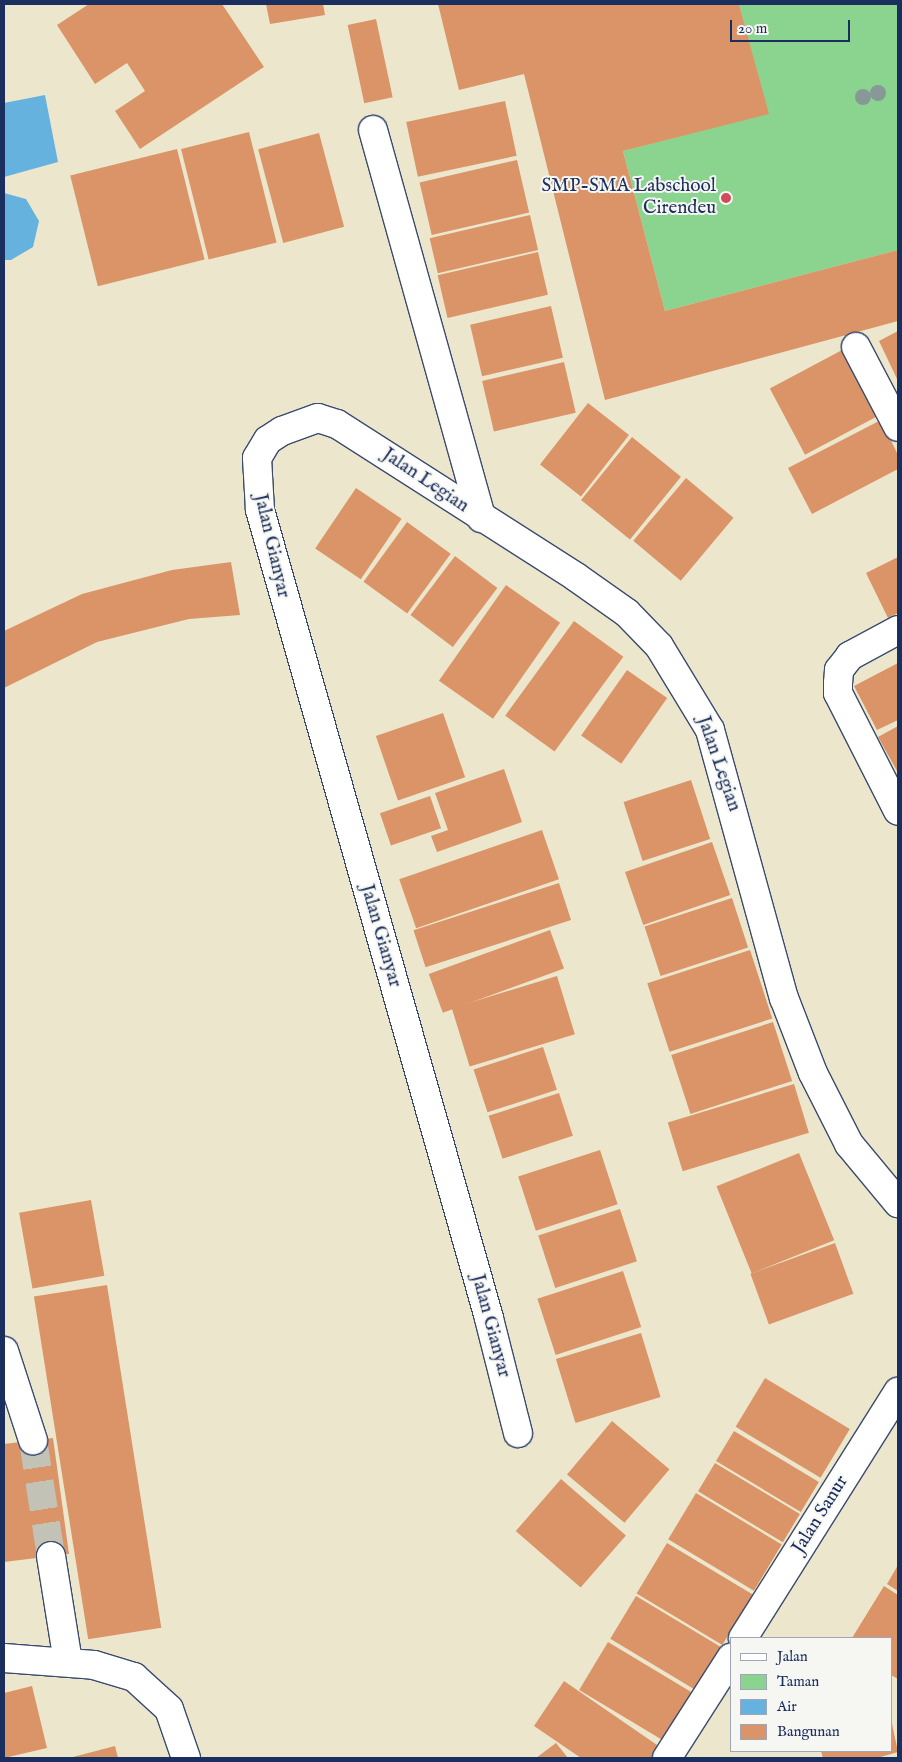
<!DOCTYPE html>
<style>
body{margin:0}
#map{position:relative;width:902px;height:1762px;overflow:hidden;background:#ece7cc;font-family:"IM FELL English",serif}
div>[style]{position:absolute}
.green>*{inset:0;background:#8bd490}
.water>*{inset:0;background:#65b2de}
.building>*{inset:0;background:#da9468;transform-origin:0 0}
.minor-tunnel>*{height:28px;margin-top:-14px;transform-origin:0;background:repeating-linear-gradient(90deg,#c2c2b6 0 28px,transparent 0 42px)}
.roads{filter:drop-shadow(1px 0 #3a4b6e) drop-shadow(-1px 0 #3a4b6e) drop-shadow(0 1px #3a4b6e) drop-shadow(0 -1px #3a4b6e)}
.minor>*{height:28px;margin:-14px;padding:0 14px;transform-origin:14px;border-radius:14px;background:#fff}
.trees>*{width:16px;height:16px;margin:-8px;border-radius:50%;background:#889896}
.dots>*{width:14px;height:14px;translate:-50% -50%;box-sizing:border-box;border:2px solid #f6f6f2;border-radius:50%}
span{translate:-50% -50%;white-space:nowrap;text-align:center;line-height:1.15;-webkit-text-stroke:4px #f6f6f2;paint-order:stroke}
.poi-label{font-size:19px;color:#1b2f5e}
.right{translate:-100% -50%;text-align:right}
.street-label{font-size:19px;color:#1b2f5e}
.frame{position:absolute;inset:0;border:5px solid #1b2f5e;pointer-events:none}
.legend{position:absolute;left:730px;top:1637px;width:162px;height:115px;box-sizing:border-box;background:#f6f6f2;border:1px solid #9ea6b7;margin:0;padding:6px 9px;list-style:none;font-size:15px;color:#1b2f5e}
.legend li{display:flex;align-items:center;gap:10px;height:25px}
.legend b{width:25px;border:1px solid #9ea6b7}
.scale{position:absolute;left:730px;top:20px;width:120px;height:22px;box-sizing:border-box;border:2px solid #1b2f5e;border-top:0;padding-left:6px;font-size:15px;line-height:18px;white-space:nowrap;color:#1b2f5e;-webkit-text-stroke:4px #f6f6f2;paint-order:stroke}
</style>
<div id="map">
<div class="green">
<i style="clip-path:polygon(739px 4px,898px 4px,898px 250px,665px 311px,623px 151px,768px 113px)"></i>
</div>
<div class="water">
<i style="clip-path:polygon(45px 95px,58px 162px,4px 177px,4px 103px)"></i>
<i style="clip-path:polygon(4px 193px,26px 199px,39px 221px,33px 247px,11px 260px,4px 260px)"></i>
</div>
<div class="building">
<i style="clip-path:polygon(89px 4px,222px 4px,264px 67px,140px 149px,115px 111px,145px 91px,127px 63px,95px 84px,57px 25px)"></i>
<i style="clip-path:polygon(266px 4px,323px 4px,325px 15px,270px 24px)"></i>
<i style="clip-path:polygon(438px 4px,739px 4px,769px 114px,623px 151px,665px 311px,898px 250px,898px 321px,605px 400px,524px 74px,459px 90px)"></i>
<i style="left:376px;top:19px;width:80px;height:29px;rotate:78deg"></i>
<i style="left:505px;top:101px;width:56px;height:101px;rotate:78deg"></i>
<i style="left:249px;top:132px;width:114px;height:70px;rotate:76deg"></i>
<i style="left:319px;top:133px;width:97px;height:63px;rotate:75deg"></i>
<i style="left:177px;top:149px;width:114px;height:110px;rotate:76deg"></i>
<i style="left:517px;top:160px;width:54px;height:100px;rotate:77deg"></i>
<i style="left:530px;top:215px;width:36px;height:103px;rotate:77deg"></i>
<i style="left:538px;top:252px;width:44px;height:103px;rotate:77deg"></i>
<i style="left:551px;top:306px;width:53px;height:83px;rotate:77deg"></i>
<i style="clip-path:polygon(898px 331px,898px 381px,879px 341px)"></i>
<i style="left:844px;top:349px;width:75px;height:84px;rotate:62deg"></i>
<i style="left:564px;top:362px;width:52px;height:84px;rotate:77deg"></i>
<i style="left:588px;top:403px;width:52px;height:78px;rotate:38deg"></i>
<i style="clip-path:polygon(881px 420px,898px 455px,898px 469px,812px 514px,788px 468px)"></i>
<i style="left:632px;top:437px;width:63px;height:81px;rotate:39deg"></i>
<i style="left:686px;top:478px;width:62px;height:82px;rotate:40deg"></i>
<i style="left:356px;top:488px;width:55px;height:73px;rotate:34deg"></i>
<i style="left:407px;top:522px;width:54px;height:74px;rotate:36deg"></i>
<i style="left:455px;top:556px;width:53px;height:74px;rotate:37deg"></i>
<i style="clip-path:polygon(898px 557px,898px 613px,888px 618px,866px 573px)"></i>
<i style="clip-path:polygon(231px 562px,240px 615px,189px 619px,97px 642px,4px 688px,4px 631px,82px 594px,172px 570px)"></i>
<i style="left:506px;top:585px;width:66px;height:117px;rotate:35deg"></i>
<i style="left:574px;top:621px;width:61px;height:117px;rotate:36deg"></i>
<i style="clip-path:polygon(898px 663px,898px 720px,877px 730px,854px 686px)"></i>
<i style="left:627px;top:670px;width:49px;height:80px;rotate:35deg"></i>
<i style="left:443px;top:713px;width:68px;height:71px;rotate:71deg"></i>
<i style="clip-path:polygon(898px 726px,898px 771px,897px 771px,878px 737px)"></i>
<i style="clip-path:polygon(504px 769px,522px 822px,437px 852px,431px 836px,448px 830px,435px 793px)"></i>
<i style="left:691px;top:780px;width:62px;height:71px;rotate:72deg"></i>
<i style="left:430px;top:796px;width:34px;height:53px;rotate:71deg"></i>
<i style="left:542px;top:830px;width:52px;height:151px;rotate:71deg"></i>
<i style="left:712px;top:842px;width:56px;height:92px;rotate:71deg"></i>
<i style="left:559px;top:883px;width:39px;height:153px;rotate:72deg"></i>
<i style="left:732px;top:898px;width:52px;height:92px;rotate:72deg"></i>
<i style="left:550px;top:930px;width:41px;height:129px;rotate:70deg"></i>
<i style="left:750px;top:950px;width:72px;height:108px;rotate:72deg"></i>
<i style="left:557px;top:976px;width:61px;height:110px;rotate:73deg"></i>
<i style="left:773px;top:1022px;width:62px;height:107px;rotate:72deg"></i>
<i style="left:543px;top:1047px;width:45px;height:73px;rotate:72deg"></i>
<i style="left:794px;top:1084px;width:51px;height:132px;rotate:73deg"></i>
<i style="left:559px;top:1093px;width:45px;height:74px;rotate:72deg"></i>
<i style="left:600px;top:1150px;width:57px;height:86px;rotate:72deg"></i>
<i style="left:799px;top:1153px;width:94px;height:89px;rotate:68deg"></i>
<i style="left:91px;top:1200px;width:77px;height:73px;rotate:80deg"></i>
<i style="left:620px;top:1209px;width:55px;height:86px;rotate:72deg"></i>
<i style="left:835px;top:1243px;width:54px;height:90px;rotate:70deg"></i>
<i style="left:623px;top:1271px;width:59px;height:90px;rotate:72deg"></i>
<i style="left:107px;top:1285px;width:347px;height:74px;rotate:81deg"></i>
<i style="left:641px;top:1333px;width:67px;height:89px;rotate:73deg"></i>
<i style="left:765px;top:1378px;width:99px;height:57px;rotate:31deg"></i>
<i style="left:612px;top:1421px;width:75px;height:70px;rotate:40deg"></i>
<i style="left:734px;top:1431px;width:99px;height:35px;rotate:31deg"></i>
<i style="clip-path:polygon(53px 1438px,69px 1554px,4px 1562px,4px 1444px)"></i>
<i style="left:715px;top:1463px;width:99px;height:33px;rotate:31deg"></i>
<i style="left:561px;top:1479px;width:86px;height:69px;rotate:41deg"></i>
<i style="left:696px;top:1493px;width:100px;height:54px;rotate:31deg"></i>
<i style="left:667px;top:1543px;width:100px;height:59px;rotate:31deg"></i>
<i style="clip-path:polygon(898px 1565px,898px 1591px,887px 1584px)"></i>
<i style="clip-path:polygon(884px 1586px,898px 1595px,898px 1679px,891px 1675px,891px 1638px,852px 1638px)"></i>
<i style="left:636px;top:1596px;width:100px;height:50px;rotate:31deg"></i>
<i style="left:608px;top:1642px;width:100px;height:56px;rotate:31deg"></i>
<i style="clip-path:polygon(564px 1681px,660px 1747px,653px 1758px,581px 1758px,534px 1726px)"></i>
<i style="clip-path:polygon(32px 1686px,47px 1748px,4px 1758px,4px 1693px)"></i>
<i style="clip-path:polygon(891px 1719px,898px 1752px,877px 1758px,823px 1758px,821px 1751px,891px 1751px)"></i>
<i style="clip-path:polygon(556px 1743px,568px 1758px,536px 1758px)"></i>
<i style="clip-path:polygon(115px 1746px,118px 1758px,69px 1758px)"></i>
</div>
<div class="minor-tunnel">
<i style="left:33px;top:1440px;width:117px;rotate:81.2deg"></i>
</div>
<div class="roads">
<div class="minor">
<i style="left:373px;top:130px;width:403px;rotate:74.4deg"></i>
<i style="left:856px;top:347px;width:90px;rotate:62.3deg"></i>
<i style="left:898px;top:630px;width:55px;rotate:151.6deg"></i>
<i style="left:850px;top:656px;width:18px;rotate:128deg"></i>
<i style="left:839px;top:670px;width:13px;rotate:94deg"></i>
<i style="left:838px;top:683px;width:10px;rotate:90deg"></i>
<i style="left:838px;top:693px;width:132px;rotate:63deg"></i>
<i style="left:4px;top:1351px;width:94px;rotate:72deg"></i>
<i style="left:518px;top:1433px;width:119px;rotate:-104.2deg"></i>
<i style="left:489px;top:1318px;width:840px;rotate:-105.82deg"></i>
<i style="left:260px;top:510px;width:52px;rotate:-93.3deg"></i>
<i style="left:257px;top:458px;width:21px;rotate:-59deg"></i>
<i style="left:268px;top:440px;width:17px;rotate:-33deg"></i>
<i style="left:282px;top:431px;width:38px;rotate:-20deg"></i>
<i style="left:318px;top:418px;width:20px;rotate:18deg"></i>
<i style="left:337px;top:424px;width:284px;rotate:32.6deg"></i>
<i style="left:576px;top:577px;width:62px;rotate:35.2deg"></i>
<i style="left:627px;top:613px;width:46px;rotate:45.9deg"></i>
<i style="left:659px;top:646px;width:98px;rotate:58.7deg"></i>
<i style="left:710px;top:730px;width:278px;rotate:74.6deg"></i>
<i style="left:784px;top:998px;width:80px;rotate:68.9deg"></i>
<i style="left:813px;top:1073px;width:80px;rotate:63.1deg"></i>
<i style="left:849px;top:1144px;width:77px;rotate:50.3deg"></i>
<i style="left:51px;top:1556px;width:107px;rotate:80.9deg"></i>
<i style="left:743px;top:1638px;width:291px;rotate:-57.8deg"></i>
<i style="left:4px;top:1658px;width:90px;rotate:4.4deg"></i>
<i style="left:94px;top:1665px;width:42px;rotate:16.7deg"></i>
<i style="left:134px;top:1677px;width:47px;rotate:42.4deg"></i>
<i style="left:169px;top:1709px;width:52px;rotate:70.9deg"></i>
<i style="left:667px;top:1758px;width:119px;rotate:-57.4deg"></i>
</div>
</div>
<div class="trees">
<i style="left:878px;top:93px"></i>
<i style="left:863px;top:97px"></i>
</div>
<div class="dots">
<i style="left:726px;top:198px;background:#d1495b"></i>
</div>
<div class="poi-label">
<span class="right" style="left:716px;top:198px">SMP-SMA Labschool<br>Cirendeu</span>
</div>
<div class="street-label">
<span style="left:425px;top:481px;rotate:34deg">Jalan Legian</span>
<span style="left:271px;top:546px;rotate:77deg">Jalan Gianyar</span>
<span style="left:718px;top:764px;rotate:71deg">Jalan Legian</span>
<span style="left:380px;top:936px;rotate:74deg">Jalan Gianyar</span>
<span style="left:490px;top:1326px;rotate:75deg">Jalan Gianyar</span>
<span style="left:821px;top:1515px;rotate:-58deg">Jalan Sanur</span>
</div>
<div class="frame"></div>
<ul class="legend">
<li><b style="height:6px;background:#fff"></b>Jalan</li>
<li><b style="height:14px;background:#8bd490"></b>Taman</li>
<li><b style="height:14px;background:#65b2de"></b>Air</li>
<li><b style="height:14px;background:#da9468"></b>Bangunan</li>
</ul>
<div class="scale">20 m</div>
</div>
